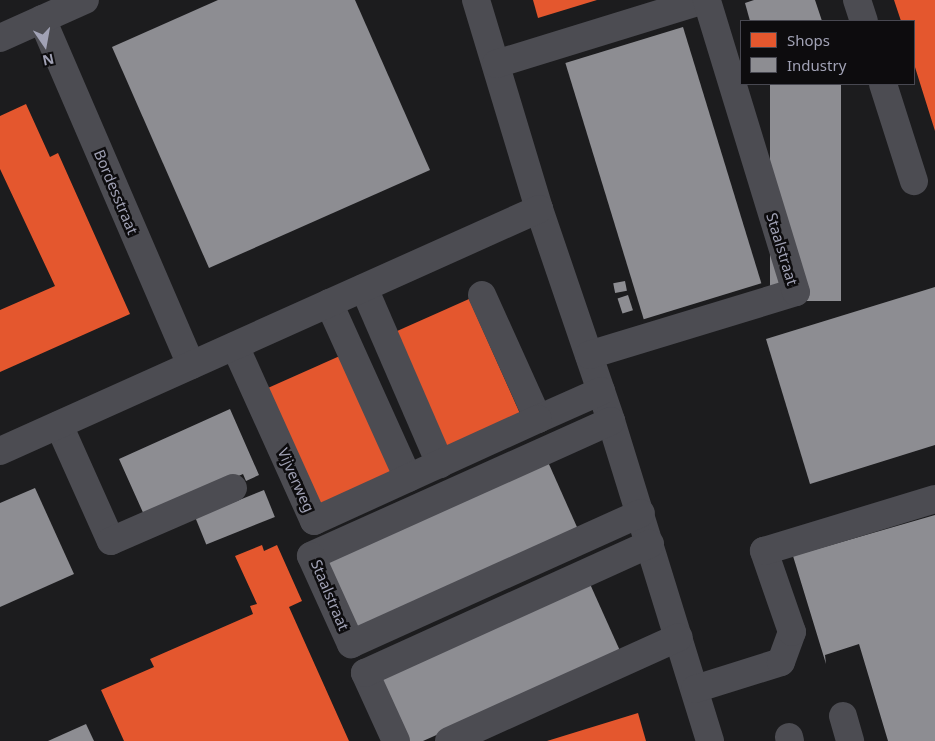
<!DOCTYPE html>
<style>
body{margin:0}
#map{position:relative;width:935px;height:741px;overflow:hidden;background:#121212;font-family:"Noto Sans",sans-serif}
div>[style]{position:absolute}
.built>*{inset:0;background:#1c1c1e}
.shops>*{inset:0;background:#e4572e;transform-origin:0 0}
.industry>*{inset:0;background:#8d8d92;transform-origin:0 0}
.minor>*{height:28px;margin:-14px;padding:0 14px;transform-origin:14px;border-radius:14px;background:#4c4c52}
span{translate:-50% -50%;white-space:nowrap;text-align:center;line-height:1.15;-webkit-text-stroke:5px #0d0c0e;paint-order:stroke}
.street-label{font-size:15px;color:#a1a2b5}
.legend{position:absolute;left:740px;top:20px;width:175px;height:65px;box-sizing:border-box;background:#0d0c0e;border:1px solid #484851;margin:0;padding:6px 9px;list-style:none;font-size:15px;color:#a1a2b5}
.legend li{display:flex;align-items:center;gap:10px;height:25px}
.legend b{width:25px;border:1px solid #484851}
.north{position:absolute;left:20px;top:20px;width:50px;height:50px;-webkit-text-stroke:4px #0d0c0e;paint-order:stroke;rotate:168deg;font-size:14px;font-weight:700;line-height:20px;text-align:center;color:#a1a2b5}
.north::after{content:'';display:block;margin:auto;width:18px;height:22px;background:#a1a2b5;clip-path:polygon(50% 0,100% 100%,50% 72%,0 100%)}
</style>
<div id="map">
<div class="built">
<i style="clip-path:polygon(evenodd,0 0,935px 0,935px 741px,0 741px,0 0,741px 21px,914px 21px,914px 84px,741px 84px,741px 21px)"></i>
</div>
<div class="shops">
<i style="clip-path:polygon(533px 0,597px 0,538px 18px)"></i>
<i style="clip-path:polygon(894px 0,935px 0,935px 131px,914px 64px,914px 21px,901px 21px)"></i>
<i style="clip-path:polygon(26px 104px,50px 157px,58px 153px,130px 314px,0 372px,0 310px,55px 286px,0 169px,0 116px)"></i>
<i style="left:469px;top:299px;width:130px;height:83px;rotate:66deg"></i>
<i style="left:342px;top:355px;width:132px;height:83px;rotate:66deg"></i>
<i style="clip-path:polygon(262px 545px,264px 551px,277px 545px,302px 601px,289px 607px,349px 741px,124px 741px,101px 690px,154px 667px,150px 659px,253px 614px,250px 606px,257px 604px,235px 556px)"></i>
<i style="clip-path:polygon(638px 713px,646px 741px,547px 741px)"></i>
</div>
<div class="industry">
<i style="clip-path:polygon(218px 0,355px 0,430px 170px,209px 268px,112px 47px)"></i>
<i style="clip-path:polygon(754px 0,815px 0,822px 21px,750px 21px,745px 3px)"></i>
<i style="left:683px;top:27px;width:268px;height:123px;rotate:73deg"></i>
<i style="left:770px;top:84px;width:71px;height:217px"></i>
<i style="left:625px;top:281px;width:10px;height:12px;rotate:79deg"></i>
<i style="clip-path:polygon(935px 287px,935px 445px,810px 484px,766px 339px)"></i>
<i style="left:628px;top:295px;width:16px;height:11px;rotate:72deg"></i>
<i style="clip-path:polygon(230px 409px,259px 475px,246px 481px,243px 474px,145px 517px,119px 459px)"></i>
<i style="left:548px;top:462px;width:74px;height:245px;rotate:66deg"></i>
<i style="clip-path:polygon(35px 488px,74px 574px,0 607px,0 503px)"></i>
<i style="left:264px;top:490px;width:29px;height:74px;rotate:68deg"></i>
<i style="clip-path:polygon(935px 515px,935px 741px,888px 741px,859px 644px,825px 655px,826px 664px,793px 556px)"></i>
<i style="clip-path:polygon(590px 584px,621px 653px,423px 741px,405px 741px,377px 679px)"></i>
<i style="clip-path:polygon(86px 724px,94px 741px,48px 741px)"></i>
</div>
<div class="minor">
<i style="left:476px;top:0;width:218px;rotate:73.2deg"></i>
<i style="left:539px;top:209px;width:224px;rotate:71.2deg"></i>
<i style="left:611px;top:421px;width:335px;rotate:72.8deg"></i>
<i style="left:857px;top:0;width:22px;rotate:72deg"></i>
<i style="left:42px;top:19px;width:377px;rotate:66.7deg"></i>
<i style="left:0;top:38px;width:93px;rotate:-24.1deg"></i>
<i style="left:496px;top:64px;width:218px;rotate:-17.1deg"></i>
<i style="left:883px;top:84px;width:102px;rotate:72.3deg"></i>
<i style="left:364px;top:288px;width:192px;rotate:66.6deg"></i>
<i style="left:482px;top:295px;width:136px;rotate:65.7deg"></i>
<i style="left:538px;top:419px;width:69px;rotate:-24deg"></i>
<i style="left:329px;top:303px;width:192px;rotate:65.7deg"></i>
<i style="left:235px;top:346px;width:192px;rotate:65.7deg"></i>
<i style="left:314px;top:521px;width:246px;rotate:-24.5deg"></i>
<i style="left:589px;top:355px;width:216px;rotate:-16.9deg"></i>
<i style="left:796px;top:292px;width:305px;rotate:-107deg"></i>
<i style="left:611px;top:421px;width:329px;rotate:155.8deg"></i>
<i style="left:311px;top:556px;width:97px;rotate:65.6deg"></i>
<i style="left:351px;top:644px;width:318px;rotate:-24.3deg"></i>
<i style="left:59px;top:425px;width:127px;rotate:65.9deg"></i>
<i style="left:111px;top:541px;width:133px;rotate:-23.5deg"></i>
<i style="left:0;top:451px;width:591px;rotate:-24.18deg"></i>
<i style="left:695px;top:689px;width:90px;rotate:-17.4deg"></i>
<i style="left:781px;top:662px;width:32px;rotate:-70deg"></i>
<i style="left:792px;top:632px;width:86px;rotate:-109.1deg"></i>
<i style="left:764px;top:551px;width:179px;rotate:-16.9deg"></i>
<i style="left:843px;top:716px;width:26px;rotate:74deg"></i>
<i style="left:789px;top:737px;width:4px;rotate:76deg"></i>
<i style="left:396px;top:741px;width:75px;rotate:-114.5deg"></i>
<i style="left:365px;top:673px;width:313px;rotate:-24.4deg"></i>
<i style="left:449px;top:741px;width:252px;rotate:-24.3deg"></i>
</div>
<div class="street-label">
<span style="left:116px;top:192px;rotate:67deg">Bordesstraat</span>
<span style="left:782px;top:249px;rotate:73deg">Staalstraat</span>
<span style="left:296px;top:480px;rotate:66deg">Vijverweg</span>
<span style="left:330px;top:595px;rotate:67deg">Staalstraat</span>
</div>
<ul class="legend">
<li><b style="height:14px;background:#e4572e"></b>Shops</li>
<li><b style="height:14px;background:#8d8d92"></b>Industry</li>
</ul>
<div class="north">N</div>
</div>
